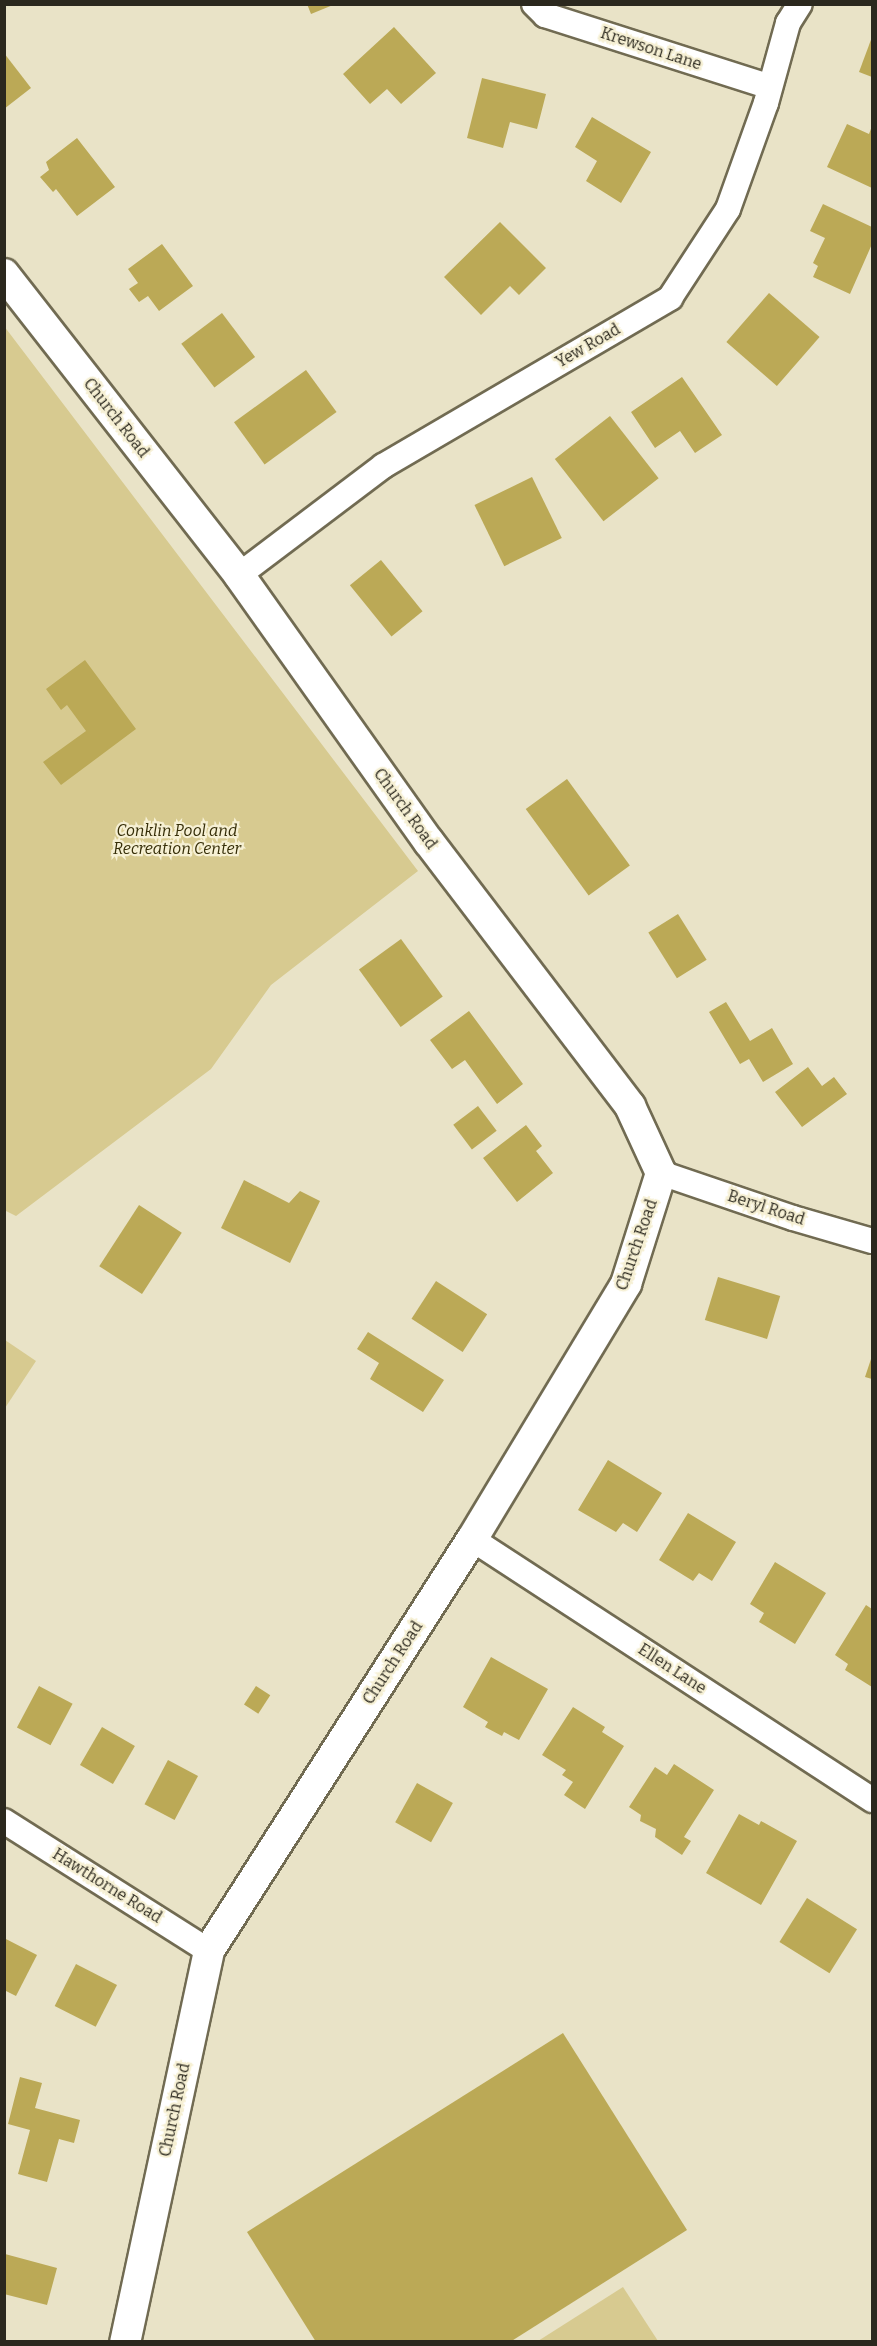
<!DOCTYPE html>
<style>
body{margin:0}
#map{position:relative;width:877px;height:2346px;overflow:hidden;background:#e9e3c7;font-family:Bitter,serif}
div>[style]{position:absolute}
.green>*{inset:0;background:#d7ca90}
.building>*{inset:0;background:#bba956;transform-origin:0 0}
.roads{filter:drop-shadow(2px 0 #716b52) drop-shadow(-2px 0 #716b52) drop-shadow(0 2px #716b52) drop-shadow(0 -2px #716b52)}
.minor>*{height:24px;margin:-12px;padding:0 12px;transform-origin:12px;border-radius:12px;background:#fff}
.tertiary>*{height:30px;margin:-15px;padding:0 15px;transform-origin:15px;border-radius:15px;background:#fff}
span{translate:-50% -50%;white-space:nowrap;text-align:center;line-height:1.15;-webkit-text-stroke:4.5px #f6f0d4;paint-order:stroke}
.street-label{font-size:16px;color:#2b281e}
.park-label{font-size:16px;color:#352d07;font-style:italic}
.frame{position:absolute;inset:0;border:6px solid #2b281e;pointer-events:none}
</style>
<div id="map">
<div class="green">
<i style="clip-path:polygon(4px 326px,418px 871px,271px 985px,211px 1069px,16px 1216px,4px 1210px)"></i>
<i style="clip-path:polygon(5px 1340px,36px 1361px,5px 1408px)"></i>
<i style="clip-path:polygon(623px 2287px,658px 2341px,538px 2341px)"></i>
</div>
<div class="building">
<i style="clip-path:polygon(307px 4px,333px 4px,333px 5px,311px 14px)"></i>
<i style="clip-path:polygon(394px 27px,436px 73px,401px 104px,387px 89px,370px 104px,343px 74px)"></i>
<i style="clip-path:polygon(872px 37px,872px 77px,859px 72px)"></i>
<i style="clip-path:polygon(4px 53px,31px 88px,4px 109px)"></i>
<i style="clip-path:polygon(482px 78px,546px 94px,537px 129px,510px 122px,503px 148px,467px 138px)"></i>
<i style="clip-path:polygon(592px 117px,651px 152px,621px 203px,586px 181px,597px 161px,575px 147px)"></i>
<i style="clip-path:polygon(847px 124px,869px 134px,872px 126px,872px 188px,827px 167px)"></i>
<i style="clip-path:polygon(77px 138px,115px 187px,77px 216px,56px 189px,53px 192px,40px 177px,49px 170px,46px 162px)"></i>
<i style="clip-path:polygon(823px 204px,872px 227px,872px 244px,850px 294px,813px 277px,818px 266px,813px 263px,825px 238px,810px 231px)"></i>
<i style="clip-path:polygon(500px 222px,546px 268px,519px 295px,510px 286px,481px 315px,444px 277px)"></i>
<i style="clip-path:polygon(162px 244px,193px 286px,159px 311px,148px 296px,139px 302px,129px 289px,138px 283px,128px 269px)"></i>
<i style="left:769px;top:293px;width:67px;height:65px;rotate:41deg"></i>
<i style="left:222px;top:313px;width:55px;height:51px;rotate:53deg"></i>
<i style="left:306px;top:370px;width:52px;height:89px;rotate:54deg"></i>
<i style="clip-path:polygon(682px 377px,722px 435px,695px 453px,680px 431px,655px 448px,631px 412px)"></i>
<i style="left:610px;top:416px;width:79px;height:70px;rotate:52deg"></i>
<i style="left:532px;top:477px;width:68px;height:64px;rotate:64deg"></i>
<i style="left:381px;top:560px;width:66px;height:40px;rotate:51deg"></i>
<i style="clip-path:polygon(85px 660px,136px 729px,61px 785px,43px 762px,86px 731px,67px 705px,61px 710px,46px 689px)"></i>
<i style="left:567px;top:779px;width:107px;height:51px;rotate:54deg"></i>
<i style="left:678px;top:914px;width:54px;height:35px;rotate:58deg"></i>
<i style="left:401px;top:939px;width:71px;height:52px;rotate:54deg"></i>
<i style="clip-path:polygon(726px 1002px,750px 1041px,772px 1028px,793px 1064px,763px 1082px,749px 1059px,740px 1064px,709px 1012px)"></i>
<i style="clip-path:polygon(469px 1011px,523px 1084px,497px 1104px,465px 1060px,452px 1069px,430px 1040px)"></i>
<i style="clip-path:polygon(808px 1067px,822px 1086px,834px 1077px,847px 1094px,802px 1127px,775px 1092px)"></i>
<i style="left:478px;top:1106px;width:31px;height:31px;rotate:53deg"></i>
<i style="clip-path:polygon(526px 1125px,542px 1146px,536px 1151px,553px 1173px,517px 1202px,483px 1158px)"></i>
<i style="clip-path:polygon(244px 1180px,289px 1203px,300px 1191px,320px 1201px,290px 1263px,221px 1228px)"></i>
<i style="left:139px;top:1205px;width:51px;height:73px;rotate:33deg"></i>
<i style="left:718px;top:1277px;width:65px;height:45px;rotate:17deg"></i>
<i style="left:436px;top:1281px;width:61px;height:45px;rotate:33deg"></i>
<i style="clip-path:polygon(368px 1332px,444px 1380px,423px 1412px,370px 1379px,379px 1363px,357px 1349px)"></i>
<i style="clip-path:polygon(872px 1356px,872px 1379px,865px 1377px)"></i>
<i style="clip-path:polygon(608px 1460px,662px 1493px,637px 1532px,623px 1523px,616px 1532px,578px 1510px)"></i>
<i style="clip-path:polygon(688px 1513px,736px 1542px,712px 1581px,699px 1573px,693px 1581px,659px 1560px)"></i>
<i style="clip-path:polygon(775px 1562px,826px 1593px,795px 1644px,759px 1622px,764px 1613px,750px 1604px)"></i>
<i style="clip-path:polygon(866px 1605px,872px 1609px,872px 1687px,845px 1670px,848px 1664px,835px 1655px)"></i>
<i style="clip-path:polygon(491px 1657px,548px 1689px,519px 1740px,504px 1732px,502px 1736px,485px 1727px,488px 1722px,463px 1707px)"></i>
<i style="left:39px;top:1686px;width:38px;height:47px;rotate:28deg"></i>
<i style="left:256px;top:1686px;width:17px;height:22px;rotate:33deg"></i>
<i style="clip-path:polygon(573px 1707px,605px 1727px,602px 1732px,624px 1746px,585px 1809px,564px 1795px,573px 1782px,562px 1775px,566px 1770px,542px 1755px)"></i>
<i style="left:102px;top:1727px;width:38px;height:44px;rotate:30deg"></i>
<i style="left:168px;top:1760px;width:34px;height:50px;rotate:28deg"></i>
<i style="clip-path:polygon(674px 1764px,714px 1790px,684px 1837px,691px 1841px,682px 1855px,655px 1837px,656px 1829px,640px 1821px,641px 1815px,629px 1807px,655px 1767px,667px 1775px)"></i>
<i style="left:417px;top:1783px;width:41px;height:45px;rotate:29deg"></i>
<i style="clip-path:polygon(739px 1814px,759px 1825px,761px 1821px,797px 1841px,761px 1905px,706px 1873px)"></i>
<i style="left:807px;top:1898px;width:59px;height:52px;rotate:32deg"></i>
<i style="clip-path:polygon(4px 1938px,37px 1955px,16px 1996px,4px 1990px)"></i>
<i style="left:76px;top:1964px;width:46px;height:47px;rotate:27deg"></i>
<i style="clip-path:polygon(563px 2033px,687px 2230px,510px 2342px,316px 2342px,247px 2232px)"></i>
<i style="clip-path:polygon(20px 2077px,42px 2083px,35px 2108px,80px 2120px,74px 2143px,59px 2139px,47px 2182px,18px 2174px,30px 2130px,8px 2124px)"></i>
<i style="clip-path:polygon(5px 2254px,57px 2268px,47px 2305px,4px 2294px)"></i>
</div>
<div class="roads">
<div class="minor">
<i style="left:534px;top:4px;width:16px;rotate:45deg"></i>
<i style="left:545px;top:15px;width:236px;rotate:17.7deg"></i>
<i style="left:239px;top:575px;width:181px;rotate:-37.1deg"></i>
<i style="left:383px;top:466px;width:333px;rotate:-30.3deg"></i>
<i style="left:670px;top:298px;width:106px;rotate:-56.9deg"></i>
<i style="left:728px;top:209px;width:113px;rotate:-70.3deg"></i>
<i style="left:766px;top:103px;width:83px;rotate:-74.6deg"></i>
<i style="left:788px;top:23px;width:22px;rotate:-58deg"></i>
<i style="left:661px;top:1173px;width:139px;rotate:18.8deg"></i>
<i style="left:793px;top:1218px;width:82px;rotate:16.2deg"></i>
<i style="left:472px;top:1539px;width:478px;rotate:33.1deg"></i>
<i style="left:4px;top:1821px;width:243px;rotate:32.4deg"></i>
</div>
<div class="tertiary">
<i style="left:4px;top:274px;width:382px;rotate:52deg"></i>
<i style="left:239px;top:575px;width:328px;rotate:54.6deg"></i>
<i style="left:429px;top:842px;width:332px;rotate:52.7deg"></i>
<i style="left:630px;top:1106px;width:74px;rotate:65.2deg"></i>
<i style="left:661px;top:1173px;width:116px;rotate:107.5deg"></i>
<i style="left:626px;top:1284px;width:298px;rotate:121.1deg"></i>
<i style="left:472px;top:1539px;width:489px;rotate:122.6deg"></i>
<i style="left:209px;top:1951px;width:400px;rotate:102.1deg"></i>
</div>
</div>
<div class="street-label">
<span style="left:651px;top:49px;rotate:18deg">Krewson Lane</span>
<span style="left:588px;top:346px;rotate:-30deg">Yew Road</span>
<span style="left:116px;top:418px;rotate:52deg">Church Road</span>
<span style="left:405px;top:809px;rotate:54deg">Church Road</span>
<span style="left:766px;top:1208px;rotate:18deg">Beryl Road</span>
<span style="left:637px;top:1245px;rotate:-71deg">Church Road</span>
<span style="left:393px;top:1663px;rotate:-57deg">Church Road</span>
<span style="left:672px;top:1669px;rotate:33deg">Ellen Lane</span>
<span style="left:107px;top:1886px;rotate:32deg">Hawthorne Road</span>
<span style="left:175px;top:2110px;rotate:-78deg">Church Road</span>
</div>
<div class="park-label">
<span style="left:177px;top:840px">Conklin Pool and<br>Recreation Center</span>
</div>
<div class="frame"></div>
</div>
